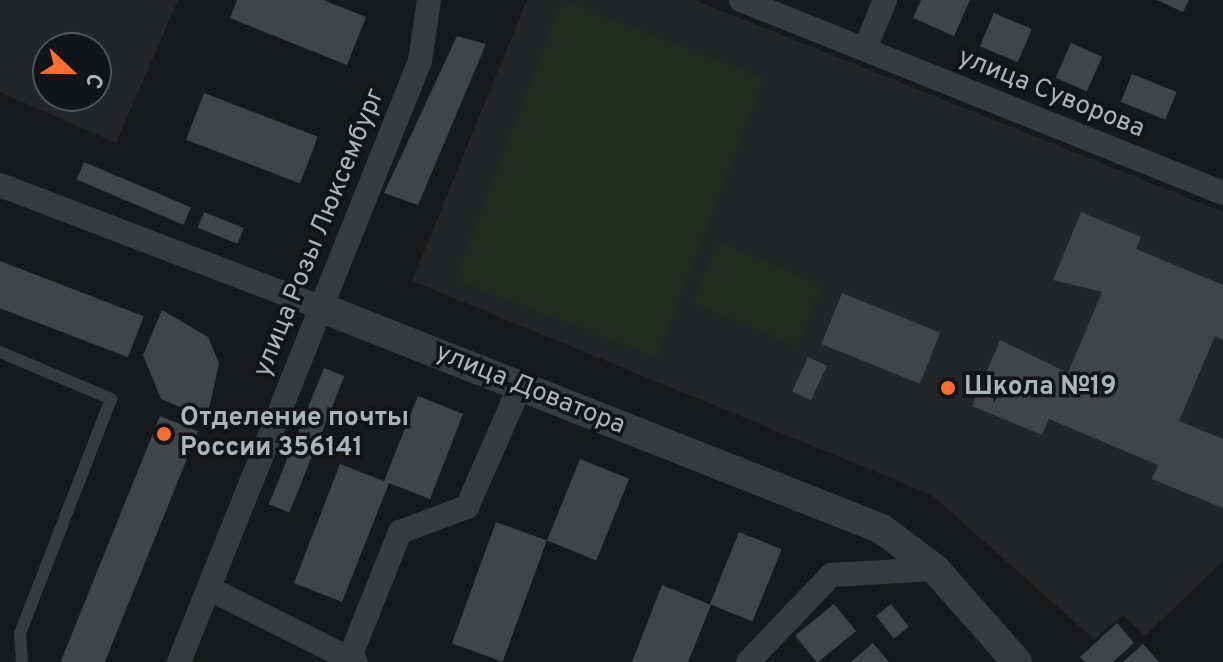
<!DOCTYPE html>
<meta charset="utf-8">
<style>
body{margin:0}
#map{position:relative;width:1223px;height:662px;overflow:hidden;background:#18191a;font-family:Overpass,sans-serif}
div>[style]{position:absolute}
.built>*{inset:0;background:#242527}
.green>*{inset:0;background:#232a22;transform-origin:0 0}
.building>*{inset:0;background:#424547;transform-origin:0 0}
.service>*{height:12px;margin:-6px;padding:0 6px;transform-origin:6px;border-radius:6px;background:#393c3f}
.minor>*{height:24px;margin:-12px;padding:0 12px;transform-origin:12px;border-radius:12px;background:#393c3f}
.tertiary>*{height:30px;margin:-15px;padding:0 15px;transform-origin:15px;border-radius:15px;background:#393c3f}
.dots>*{width:22px;height:22px;translate:-50% -50%;box-sizing:border-box;border:4px solid #131415;border-radius:50%}
span{translate:-50% -50%;white-space:nowrap;text-align:center;line-height:1.15;-webkit-text-stroke:7px #131415;paint-order:stroke}
.street-label{font-size:26px;color:#aab5ba}
.poi-label{font-size:26px;color:#aab5ba;font-weight:700}
.left{translate:0 -50%;text-align:left}
.north{position:absolute;left:32px;top:32px;width:80px;height:80px;box-sizing:border-box;background:#131415;border:2px solid #4f5457;border-radius:50%;rotate:112deg;font-size:22px;font-weight:700;line-height:32px;text-align:center;color:#aab5ba}
.north::after{content:'';display:block;margin:auto;width:28px;height:36px;background:#f86e32;clip-path:polygon(50% 0,100% 100%,50% 72%,0 100%)}
</style>
<div id="map">
<div class="built">
<i style="clip-path:polygon(evenodd,0 0,178px 0,116px 143px,0 92px,0 0,96px 48px,96px 96px,48px 96px,48px 48px,96px 48px)"></i>
<i style="clip-path:polygon(527px 0,695px 0,1223px 212px,1223px 561px,1145px 636px,1123px 615px,1094px 639px,932px 495px,412px 281px)"></i>
</div>
<div class="green">
<i style="left:562px;top:0;width:217px;height:300px;rotate:21deg"></i>
<i style="left:718px;top:241px;width:114px;height:67px;rotate:23deg"></i>
</div>
<div class="building">
<i style="clip-path:polygon(237px 0,323px 0,366px 17px,347px 65px,230px 18px)"></i>
<i style="clip-path:polygon(921px 0,970px 0,954px 36px,913px 18px)"></i>
<i style="clip-path:polygon(1157px 0,1189px 0,1183px 12px)"></i>
<i style="left:994px;top:13px;width:41px;height:36px;rotate:23deg"></i>
<i style="clip-path:polygon(457px 36px,486px 44px,418px 205px,384px 193px)"></i>
<i style="left:1071px;top:43px;width:34px;height:38px;rotate:24deg"></i>
<i style="left:1132px;top:74px;width:48px;height:30px;rotate:22deg"></i>
<i style="left:204px;top:93px;width:122px;height:50px;rotate:21deg"></i>
<i style="left:84px;top:162px;width:116px;height:19px;rotate:23deg"></i>
<i style="left:204px;top:212px;width:43px;height:17px;rotate:22deg"></i>
<i style="clip-path:polygon(1081px 212px,1141px 237px,1136px 249px,1223px 285px,1223px 340px,1215px 336px,1179px 421px,1223px 439px,1223px 508px,1152px 479px,1158px 465px,1049px 419px,1042px 435px,972px 406px,1000px 340px,1068px 373px,1102px 292px,1053px 280px)"></i>
<i style="left:0;top:261px;width:154px;height:44px;rotate:21deg"></i>
<i style="left:842px;top:293px;width:106px;height:55px;rotate:22deg"></i>
<i style="clip-path:polygon(162px 310px,208px 337px,219px 363px,207px 418px,161px 399px,143px 355px)"></i>
<i style="left:808px;top:357px;width:21px;height:38px;rotate:25deg"></i>
<i style="left:324px;top:368px;width:22px;height:147px;rotate:22deg"></i>
<i style="clip-path:polygon(418px 396px,463px 414px,430px 499px,389px 483px,342px 602px,294px 583px,340px 464px,384px 481px)"></i>
<i style="left:160px;top:416px;width:41px;height:264px;rotate:22deg"></i>
<i style="left:580px;top:459px;width:53px;height:88px;rotate:22deg"></i>
<i style="left:496px;top:522px;width:54px;height:129px;rotate:20deg"></i>
<i style="left:739px;top:532px;width:46px;height:78px;rotate:22deg"></i>
<i style="clip-path:polygon(662px 585px,711px 605px,688px 662px,632px 662px)"></i>
<i style="left:834px;top:604px;width:35px;height:50px;rotate:51deg"></i>
<i style="left:891px;top:604px;width:29px;height:19px;rotate:52deg"></i>
<i style="clip-path:polygon(1117px 623px,1134px 643px,1113px 662px,1085px 662px,1080px 657px)"></i>
<i style="clip-path:polygon(873px 643px,889px 662px,851px 662px)"></i>
<i style="clip-path:polygon(1143px 644px,1159px 662px,1123px 662px)"></i>
</div>
<div class="service">
<i style="left:0;top:352px;width:121px;rotate:22.9deg"></i>
<i style="left:111px;top:399px;width:252px;rotate:111.2deg"></i>
<i style="left:20px;top:634px;width:28px;rotate:86deg"></i>
</div>
<div class="minor">
<i style="left:741px;top:0;width:519px;rotate:21.82deg"></i>
<i style="left:865px;top:49px;width:53px;rotate:-67.8deg"></i>
<i style="left:0;top:185px;width:339px;rotate:20.9deg"></i>
<i style="left:212px;top:590px;width:161px;rotate:26.6deg"></i>
<i style="left:179px;top:662px;width:648px;rotate:-68.15deg"></i>
<i style="left:420px;top:61px;width:62px;rotate:-81.6deg"></i>
<i style="left:348px;top:662px;width:140px;rotate:-68.2deg"></i>
<i style="left:400px;top:532px;width:72px;rotate:-20.5deg"></i>
<i style="left:467px;top:507px;width:132px;rotate:-66.3deg"></i>
<i style="left:748px;top:662px;width:120px;rotate:-46.3deg"></i>
<i style="left:831px;top:575px;width:104px;rotate:-3.3deg"></i>
</div>
<div class="tertiary">
<i style="left:317px;top:306px;width:607px;rotate:21.54deg"></i>
<i style="left:882px;top:529px;width:66px;rotate:37deg"></i>
<i style="left:935px;top:569px;width:124px;rotate:48.6deg"></i>
</div>
<div class="dots">
<i style="left:948px;top:388px;background:#f86e32"></i>
<i style="left:164px;top:434px;background:#f86e32"></i>
</div>
<div class="street-label">
<span style="left:1051px;top:94px;rotate:22deg">улица Суворова</span>
<span style="left:320px;top:233px;rotate:-68deg">улица Розы Люксембург</span>
<span style="left:530px;top:390px;rotate:22deg">улица Доватора</span>
</div>
<div class="poi-label">
<span class="left" style="left:964px;top:388px">Школа №19</span>
<span class="left" style="left:180px;top:434px">Отделение почты<br>России 356141</span>
</div>
<div class="north">С</div>
</div>
